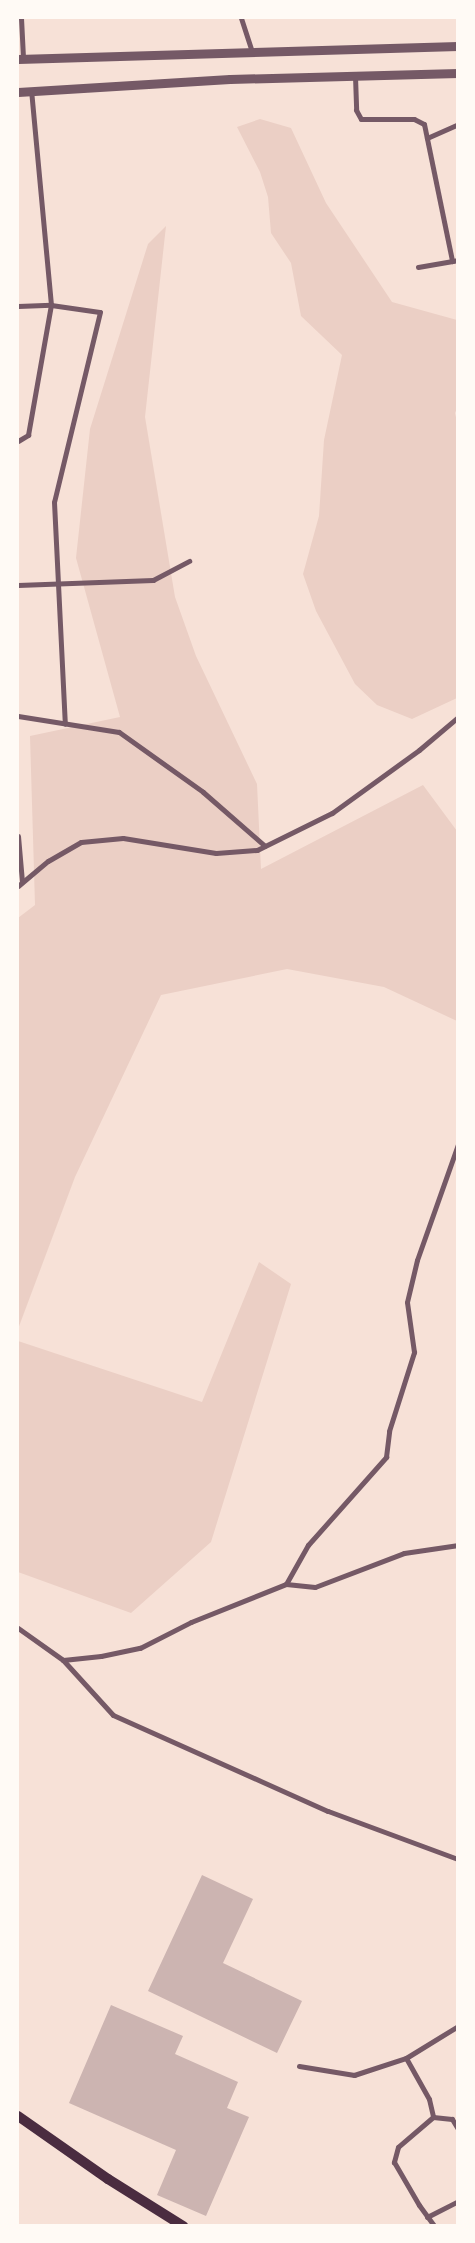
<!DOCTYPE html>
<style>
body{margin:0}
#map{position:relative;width:475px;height:2243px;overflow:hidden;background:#f7e1d7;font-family:Helvetica,sans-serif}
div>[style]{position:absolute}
.green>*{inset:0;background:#ebcfc5}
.building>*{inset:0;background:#ccb4b1}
.minor>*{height:5px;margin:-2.5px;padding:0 2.5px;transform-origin:2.5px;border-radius:2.5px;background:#755966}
.tertiary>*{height:9px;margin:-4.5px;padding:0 4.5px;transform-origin:4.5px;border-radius:4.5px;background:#755966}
.secondary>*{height:10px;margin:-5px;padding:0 5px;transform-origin:5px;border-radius:5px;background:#4a2c40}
span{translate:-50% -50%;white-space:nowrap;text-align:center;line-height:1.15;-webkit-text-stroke:4px #fffaf5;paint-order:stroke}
.frame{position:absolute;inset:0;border:19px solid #fffaf5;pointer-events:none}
</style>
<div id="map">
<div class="green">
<i style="clip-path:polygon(260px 119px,291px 128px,326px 203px,392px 302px,457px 320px,458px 406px,455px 413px,458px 426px,457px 698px,412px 719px,377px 705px,355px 684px,316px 611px,303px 574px,319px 516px,324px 440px,342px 355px,301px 316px,291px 263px,271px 233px,268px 197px,260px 172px,237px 127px)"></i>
<i style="clip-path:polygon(166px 226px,145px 417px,175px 597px,196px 656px,257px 784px,261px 869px,423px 785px,457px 831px,457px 1021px,384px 987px,287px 969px,161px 995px,75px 1177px,18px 1329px,18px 918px,35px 905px,30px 736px,120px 717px,76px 558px,90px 429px,148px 244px)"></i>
<i style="clip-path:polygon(259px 1262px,291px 1284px,211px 1542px,131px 1613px,18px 1572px,18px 1341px,202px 1402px)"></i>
</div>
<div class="building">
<i style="clip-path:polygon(202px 1875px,253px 1899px,223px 1963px,302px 2001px,277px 2053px,148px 1991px)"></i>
<i style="clip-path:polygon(111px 2005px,183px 2036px,175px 2054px,238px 2082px,227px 2108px,249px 2117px,206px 2216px,157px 2195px,176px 2150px,69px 2103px)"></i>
</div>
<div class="minor">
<i style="left:21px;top:18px;width:40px;rotate:87.1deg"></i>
<i style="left:241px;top:18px;width:35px;rotate:72deg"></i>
<i style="left:355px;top:76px;width:34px;rotate:88deg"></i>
<i style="left:356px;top:110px;width:10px;rotate:61deg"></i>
<i style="left:361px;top:119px;width:53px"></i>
<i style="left:414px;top:119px;width:11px;rotate:27deg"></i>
<i style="left:424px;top:124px;width:140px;rotate:78.4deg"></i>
<i style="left:427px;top:138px;width:34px;rotate:-24deg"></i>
<i style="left:418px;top:267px;width:41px;rotate:-9.9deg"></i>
<i style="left:18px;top:306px;width:33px;rotate:-2deg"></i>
<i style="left:51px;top:305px;width:49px;rotate:8.1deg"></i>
<i style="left:100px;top:312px;width:195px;rotate:103.6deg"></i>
<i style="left:54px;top:502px;width:222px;rotate:87.2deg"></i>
<i style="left:18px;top:441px;width:12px;rotate:-31deg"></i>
<i style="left:28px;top:435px;width:132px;rotate:-80deg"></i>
<i style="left:51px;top:305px;width:215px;rotate:-95.3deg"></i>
<i style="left:18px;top:585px;width:135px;rotate:-2.1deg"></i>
<i style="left:153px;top:580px;width:41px;rotate:-27.8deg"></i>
<i style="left:18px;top:716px;width:102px;rotate:9deg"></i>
<i style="left:119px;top:732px;width:103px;rotate:35.5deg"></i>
<i style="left:203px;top:792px;width:82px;rotate:41.1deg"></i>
<i style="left:18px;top:836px;width:46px;rotate:85deg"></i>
<i style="left:18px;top:886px;width:39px;rotate:-40deg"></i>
<i style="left:48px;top:861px;width:38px;rotate:-30deg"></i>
<i style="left:81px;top:842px;width:42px;rotate:-5.4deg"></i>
<i style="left:123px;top:838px;width:94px;rotate:9.2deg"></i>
<i style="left:216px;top:853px;width:41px;rotate:-4.2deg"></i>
<i style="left:257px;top:850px;width:84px;rotate:-26.3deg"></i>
<i style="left:332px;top:813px;width:107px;rotate:-35.9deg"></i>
<i style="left:419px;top:750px;width:51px;rotate:-40.2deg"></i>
<i style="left:286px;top:1584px;width:45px;rotate:-60.6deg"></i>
<i style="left:308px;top:1545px;width:118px;rotate:-48.4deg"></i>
<i style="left:386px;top:1457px;width:26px;rotate:-83deg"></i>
<i style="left:389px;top:1431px;width:83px;rotate:-72.4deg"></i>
<i style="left:414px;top:1352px;width:50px;rotate:-98deg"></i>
<i style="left:407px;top:1302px;width:43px;rotate:-76.6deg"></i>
<i style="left:417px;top:1260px;width:123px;rotate:-70.5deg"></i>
<i style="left:18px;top:1628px;width:55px;rotate:35.4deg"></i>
<i style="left:63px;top:1660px;width:38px;rotate:-6deg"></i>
<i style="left:101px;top:1656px;width:40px;rotate:-12deg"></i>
<i style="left:140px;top:1648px;width:57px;rotate:-27deg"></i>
<i style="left:191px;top:1622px;width:102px;rotate:-21.8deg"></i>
<i style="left:286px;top:1584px;width:29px;rotate:6deg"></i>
<i style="left:315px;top:1587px;width:95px;rotate:-20.9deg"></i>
<i style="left:404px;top:1553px;width:55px;rotate:-8.4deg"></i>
<i style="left:63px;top:1660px;width:74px;rotate:47.7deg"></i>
<i style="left:113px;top:1715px;width:235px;rotate:24.1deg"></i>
<i style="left:328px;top:1811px;width:139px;rotate:20.3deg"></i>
<i style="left:406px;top:2058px;width:47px;rotate:60.7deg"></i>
<i style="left:429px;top:2099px;width:18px;rotate:77deg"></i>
<i style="left:433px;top:2117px;width:46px;rotate:139.4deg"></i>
<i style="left:398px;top:2147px;width:16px;rotate:105deg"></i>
<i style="left:394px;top:2162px;width:50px;rotate:59.8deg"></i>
<i style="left:419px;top:2205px;width:26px;rotate:54deg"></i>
<i style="left:299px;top:2066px;width:56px;rotate:9.3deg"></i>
<i style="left:354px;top:2075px;width:55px;rotate:-18.1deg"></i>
<i style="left:406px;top:2058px;width:61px;rotate:-31.6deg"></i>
<i style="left:433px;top:2117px;width:19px;rotate:6deg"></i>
<i style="left:452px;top:2119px;width:12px;rotate:59deg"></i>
<i style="left:427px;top:2217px;width:35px;rotate:-27deg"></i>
</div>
<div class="tertiary">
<i style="left:18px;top:59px;width:440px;rotate:-1.7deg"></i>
<i style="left:18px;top:92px;width:212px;rotate:-3.5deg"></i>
<i style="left:230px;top:79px;width:228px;rotate:-1.5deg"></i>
</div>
<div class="secondary">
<i style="left:18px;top:2116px;width:110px;rotate:35deg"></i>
<i style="left:108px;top:2179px;width:89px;rotate:32.1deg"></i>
</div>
<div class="frame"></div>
</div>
